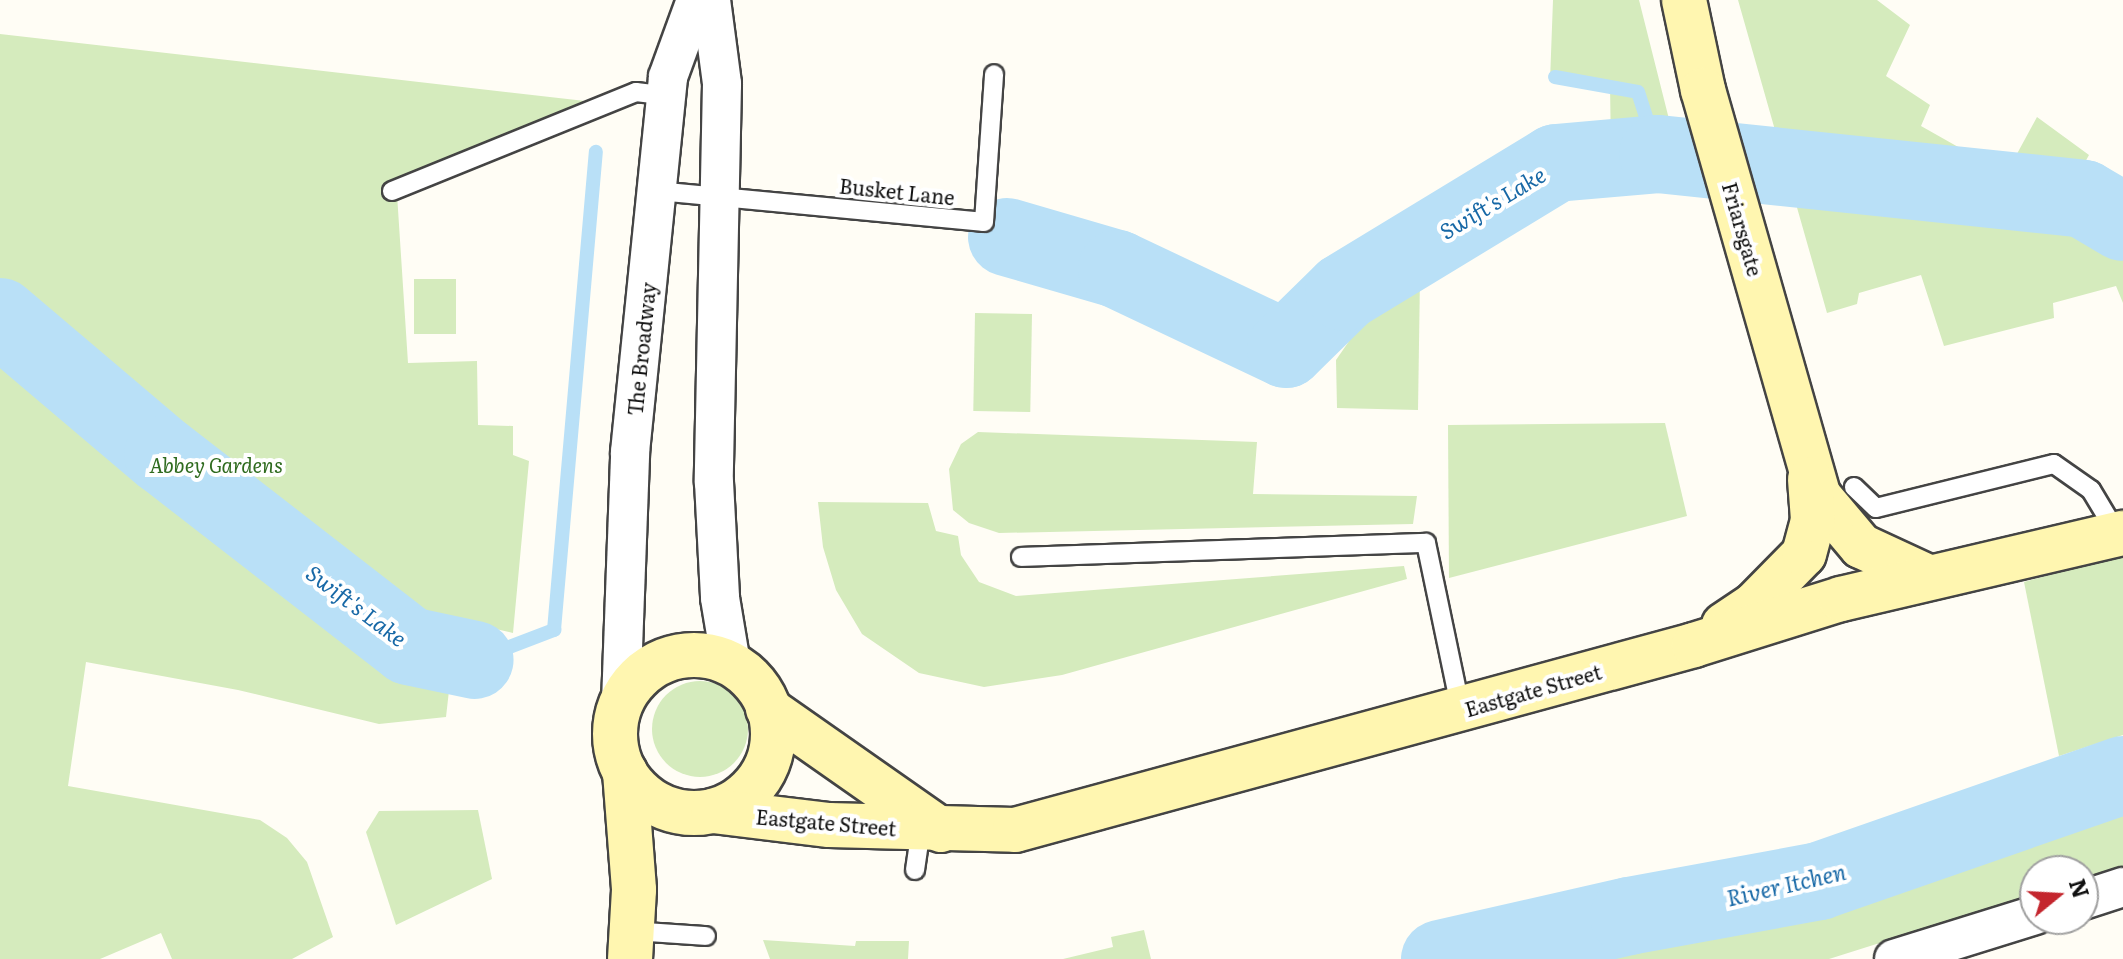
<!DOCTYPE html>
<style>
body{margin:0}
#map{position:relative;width:2123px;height:959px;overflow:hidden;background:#fffdf5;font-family:Literata,serif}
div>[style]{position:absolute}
.green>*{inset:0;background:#d5ebbd;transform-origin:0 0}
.round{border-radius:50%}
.stream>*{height:14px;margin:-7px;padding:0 7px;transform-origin:7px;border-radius:7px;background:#b9e0f7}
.river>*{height:78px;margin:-39px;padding:0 39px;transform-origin:39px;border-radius:39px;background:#b9e0f7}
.roads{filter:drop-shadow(2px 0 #444) drop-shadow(-2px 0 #444) drop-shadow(0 2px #444) drop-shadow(0 -2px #444)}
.lane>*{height:18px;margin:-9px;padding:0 9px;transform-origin:9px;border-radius:9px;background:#fff}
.street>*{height:38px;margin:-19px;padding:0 19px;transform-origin:19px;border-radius:19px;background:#fff}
.secondary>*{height:44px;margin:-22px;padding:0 22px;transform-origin:22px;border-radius:22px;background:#fff6b0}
.secondary>.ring{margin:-22px;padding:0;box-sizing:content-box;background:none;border:44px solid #fff6b0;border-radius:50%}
span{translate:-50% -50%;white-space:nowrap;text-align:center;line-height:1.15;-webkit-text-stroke:8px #fff;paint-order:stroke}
.street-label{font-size:20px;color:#111}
.park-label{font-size:20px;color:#2f6b1f;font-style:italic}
.water-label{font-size:22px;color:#1768a6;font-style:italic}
.north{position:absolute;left:2019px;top:855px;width:80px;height:80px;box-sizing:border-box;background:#fff;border:2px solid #a0a0a0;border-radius:50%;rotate:72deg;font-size:22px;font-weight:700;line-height:32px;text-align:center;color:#111}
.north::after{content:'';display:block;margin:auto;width:28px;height:36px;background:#c4262e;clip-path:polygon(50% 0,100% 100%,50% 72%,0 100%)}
</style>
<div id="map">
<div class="green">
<i style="clip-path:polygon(1553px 0,1639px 0,1676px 147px,1611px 151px,1610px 85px,1550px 81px)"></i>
<i style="clip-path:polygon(1738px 0,1877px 0,1910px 25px,1886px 76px,1930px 105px,1921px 126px,2006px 174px,2037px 117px,2089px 155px,2079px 173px,2123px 197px,2123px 303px,2116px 286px,2053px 303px,2054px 318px,1944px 346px,1921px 275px,1859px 293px,1857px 304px,1827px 313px)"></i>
<i style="clip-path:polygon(0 34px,629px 106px,397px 194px,408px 363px,477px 361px,478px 425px,513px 426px,513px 455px,529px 461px,513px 633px,457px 620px,446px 717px,379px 724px,238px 690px,86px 662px,68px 786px,260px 820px,287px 838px,307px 862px,333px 937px,292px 959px,172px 959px,161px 933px,100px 959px,0 959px)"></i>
<i style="clip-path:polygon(1420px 277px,1418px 410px,1337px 408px,1336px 360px,1372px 308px)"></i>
<i style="left:414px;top:279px;width:42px;height:55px"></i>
<i style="left:975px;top:313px;width:57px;height:98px;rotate:1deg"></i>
<i style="clip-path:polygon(1665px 423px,1687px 516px,1449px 578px,1448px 425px)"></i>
<i style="clip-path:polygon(978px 432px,1257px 442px,1253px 494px,1417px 496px,1413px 524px,999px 533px,969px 523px,953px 510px,949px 469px,961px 444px)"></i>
<i style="clip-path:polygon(818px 502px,928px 503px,936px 531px,958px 536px,961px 555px,979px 582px,1016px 596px,1404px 566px,1407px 579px,1062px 675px,984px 687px,919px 673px,862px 634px,836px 590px,823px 547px)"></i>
<i style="clip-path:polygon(2123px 555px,2123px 735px,2059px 756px,2024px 582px)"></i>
<i class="round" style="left:652px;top:681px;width:96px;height:96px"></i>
<i style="clip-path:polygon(2123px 802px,2123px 867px,2083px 879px,2083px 871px,2035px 871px,2035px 894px,1829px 959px,1594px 959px,1791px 915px,2059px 829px)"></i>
<i style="clip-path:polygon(478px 810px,492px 879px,396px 925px,366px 832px,379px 811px)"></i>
<i style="clip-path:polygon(1144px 930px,1151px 959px,1063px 959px,1113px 947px,1111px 937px)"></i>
<i style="clip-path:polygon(763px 940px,855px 946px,856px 941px,909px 941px,908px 959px,770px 959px)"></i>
</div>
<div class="stream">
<i style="left:1555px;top:77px;width:84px;rotate:10.2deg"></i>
<i style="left:1638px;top:92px;width:65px;rotate:72.1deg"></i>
<i style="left:475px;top:660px;width:85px;rotate:-20.8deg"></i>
<i style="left:554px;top:630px;width:480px;rotate:-85deg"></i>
</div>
<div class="river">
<i style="left:1007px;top:237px;width:115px;rotate:16.2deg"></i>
<i style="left:1117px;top:269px;width:187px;rotate:25.3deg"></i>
<i style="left:1286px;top:349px;width:81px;rotate:-44.5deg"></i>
<i style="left:1344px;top:292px;width:248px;rotate:-31.3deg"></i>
<i style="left:1556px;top:163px;width:102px;rotate:-5deg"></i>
<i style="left:1658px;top:154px;width:428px;rotate:6deg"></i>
<i style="left:2084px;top:199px;width:45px;rotate:30.5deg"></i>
<i style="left:0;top:317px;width:214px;rotate:40.3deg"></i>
<i style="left:163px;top:455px;width:311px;rotate:37.8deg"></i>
<i style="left:409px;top:646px;width:67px;rotate:12deg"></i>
<i style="left:1440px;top:959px;width:194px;rotate:-12.8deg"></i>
<i style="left:1629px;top:916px;width:193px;rotate:-10.4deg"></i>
<i style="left:1819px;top:881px;width:322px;rotate:-19.2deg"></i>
</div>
<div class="roads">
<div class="lane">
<i style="left:392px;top:191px;width:263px;rotate:-22.1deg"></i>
<i style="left:636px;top:92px;width:31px;rotate:7deg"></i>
<i style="left:657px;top:191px;width:328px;rotate:5.4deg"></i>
<i style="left:984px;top:222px;width:148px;rotate:-86.1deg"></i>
<i style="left:1854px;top:487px;width:30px;rotate:44deg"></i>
<i style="left:1876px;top:508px;width:183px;rotate:-13.9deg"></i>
<i style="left:2054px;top:464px;width:45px;rotate:35.1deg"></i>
<i style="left:2091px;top:490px;width:52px;rotate:59deg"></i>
<i style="left:1021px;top:557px;width:405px;rotate:-2deg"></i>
<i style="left:1426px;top:543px;width:171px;rotate:78.2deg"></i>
<i style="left:915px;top:870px;width:41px;rotate:-81.7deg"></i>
<i style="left:632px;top:931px;width:74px;rotate:3.9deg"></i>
</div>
<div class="street">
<i style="left:711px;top:0;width:85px;rotate:82.5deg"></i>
<i style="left:722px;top:84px;width:398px;rotate:91.2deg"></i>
<i style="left:714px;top:482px;width:116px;rotate:87deg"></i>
<i style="left:720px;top:598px;width:67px;rotate:80.5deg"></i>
<i style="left:621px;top:703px;width:251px;rotate:-87.9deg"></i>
<i style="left:630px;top:452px;width:377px;rotate:-84.2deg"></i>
<i style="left:668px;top:77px;width:82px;rotate:-70deg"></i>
<i style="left:2083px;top:900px;width:42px;rotate:-18deg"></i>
<i style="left:1894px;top:959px;width:148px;rotate:-17.3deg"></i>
</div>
<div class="secondary">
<i style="left:1684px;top:0;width:92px;rotate:78.1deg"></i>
<i style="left:1703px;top:90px;width:421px;rotate:74.1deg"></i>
<i style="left:1818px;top:495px;width:67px;rotate:49.9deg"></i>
<i style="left:1861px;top:546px;width:72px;rotate:24.8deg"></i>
<i style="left:1724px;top:625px;width:36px;rotate:-34deg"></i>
<i style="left:1754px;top:605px;width:71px;rotate:-45.6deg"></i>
<i style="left:1804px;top:554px;width:35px;rotate:-75deg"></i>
<i style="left:1813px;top:520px;width:41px;rotate:-94.2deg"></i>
<i class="ring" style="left:615px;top:655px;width:114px;height:114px"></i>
<i style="left:768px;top:709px;width:211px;rotate:35deg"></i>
<i style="left:625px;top:772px;width:118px;rotate:85.6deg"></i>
<i style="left:634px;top:890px;width:69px;rotate:93.3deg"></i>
<i style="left:713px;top:811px;width:117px;rotate:6.9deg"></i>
<i style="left:829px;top:825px;width:186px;rotate:1.5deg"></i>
<i style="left:1015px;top:830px;width:704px;rotate:-15.24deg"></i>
<i style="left:1694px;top:645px;width:154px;rotate:-17.4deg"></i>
<i style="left:1841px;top:599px;width:290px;rotate:-13.2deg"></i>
</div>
</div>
<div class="street-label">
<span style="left:897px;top:191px;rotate:6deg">Busket Lane</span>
<span style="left:1743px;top:229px;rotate:74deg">Friarsgate</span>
<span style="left:641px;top:349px;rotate:-84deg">The Broadway</span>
<span style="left:1533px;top:690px;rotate:-16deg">Eastgate Street</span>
<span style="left:826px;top:822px;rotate:5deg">Eastgate Street</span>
</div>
<div class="park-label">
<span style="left:216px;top:464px">Abbey Gardens</span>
</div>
<div class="water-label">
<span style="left:1492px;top:202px;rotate:-31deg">Swift's Lake</span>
<span style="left:357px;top:605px;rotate:37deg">Swift's Lake</span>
<span style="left:1786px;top:884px;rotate:-13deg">River Itchen</span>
</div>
<div class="north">N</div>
</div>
